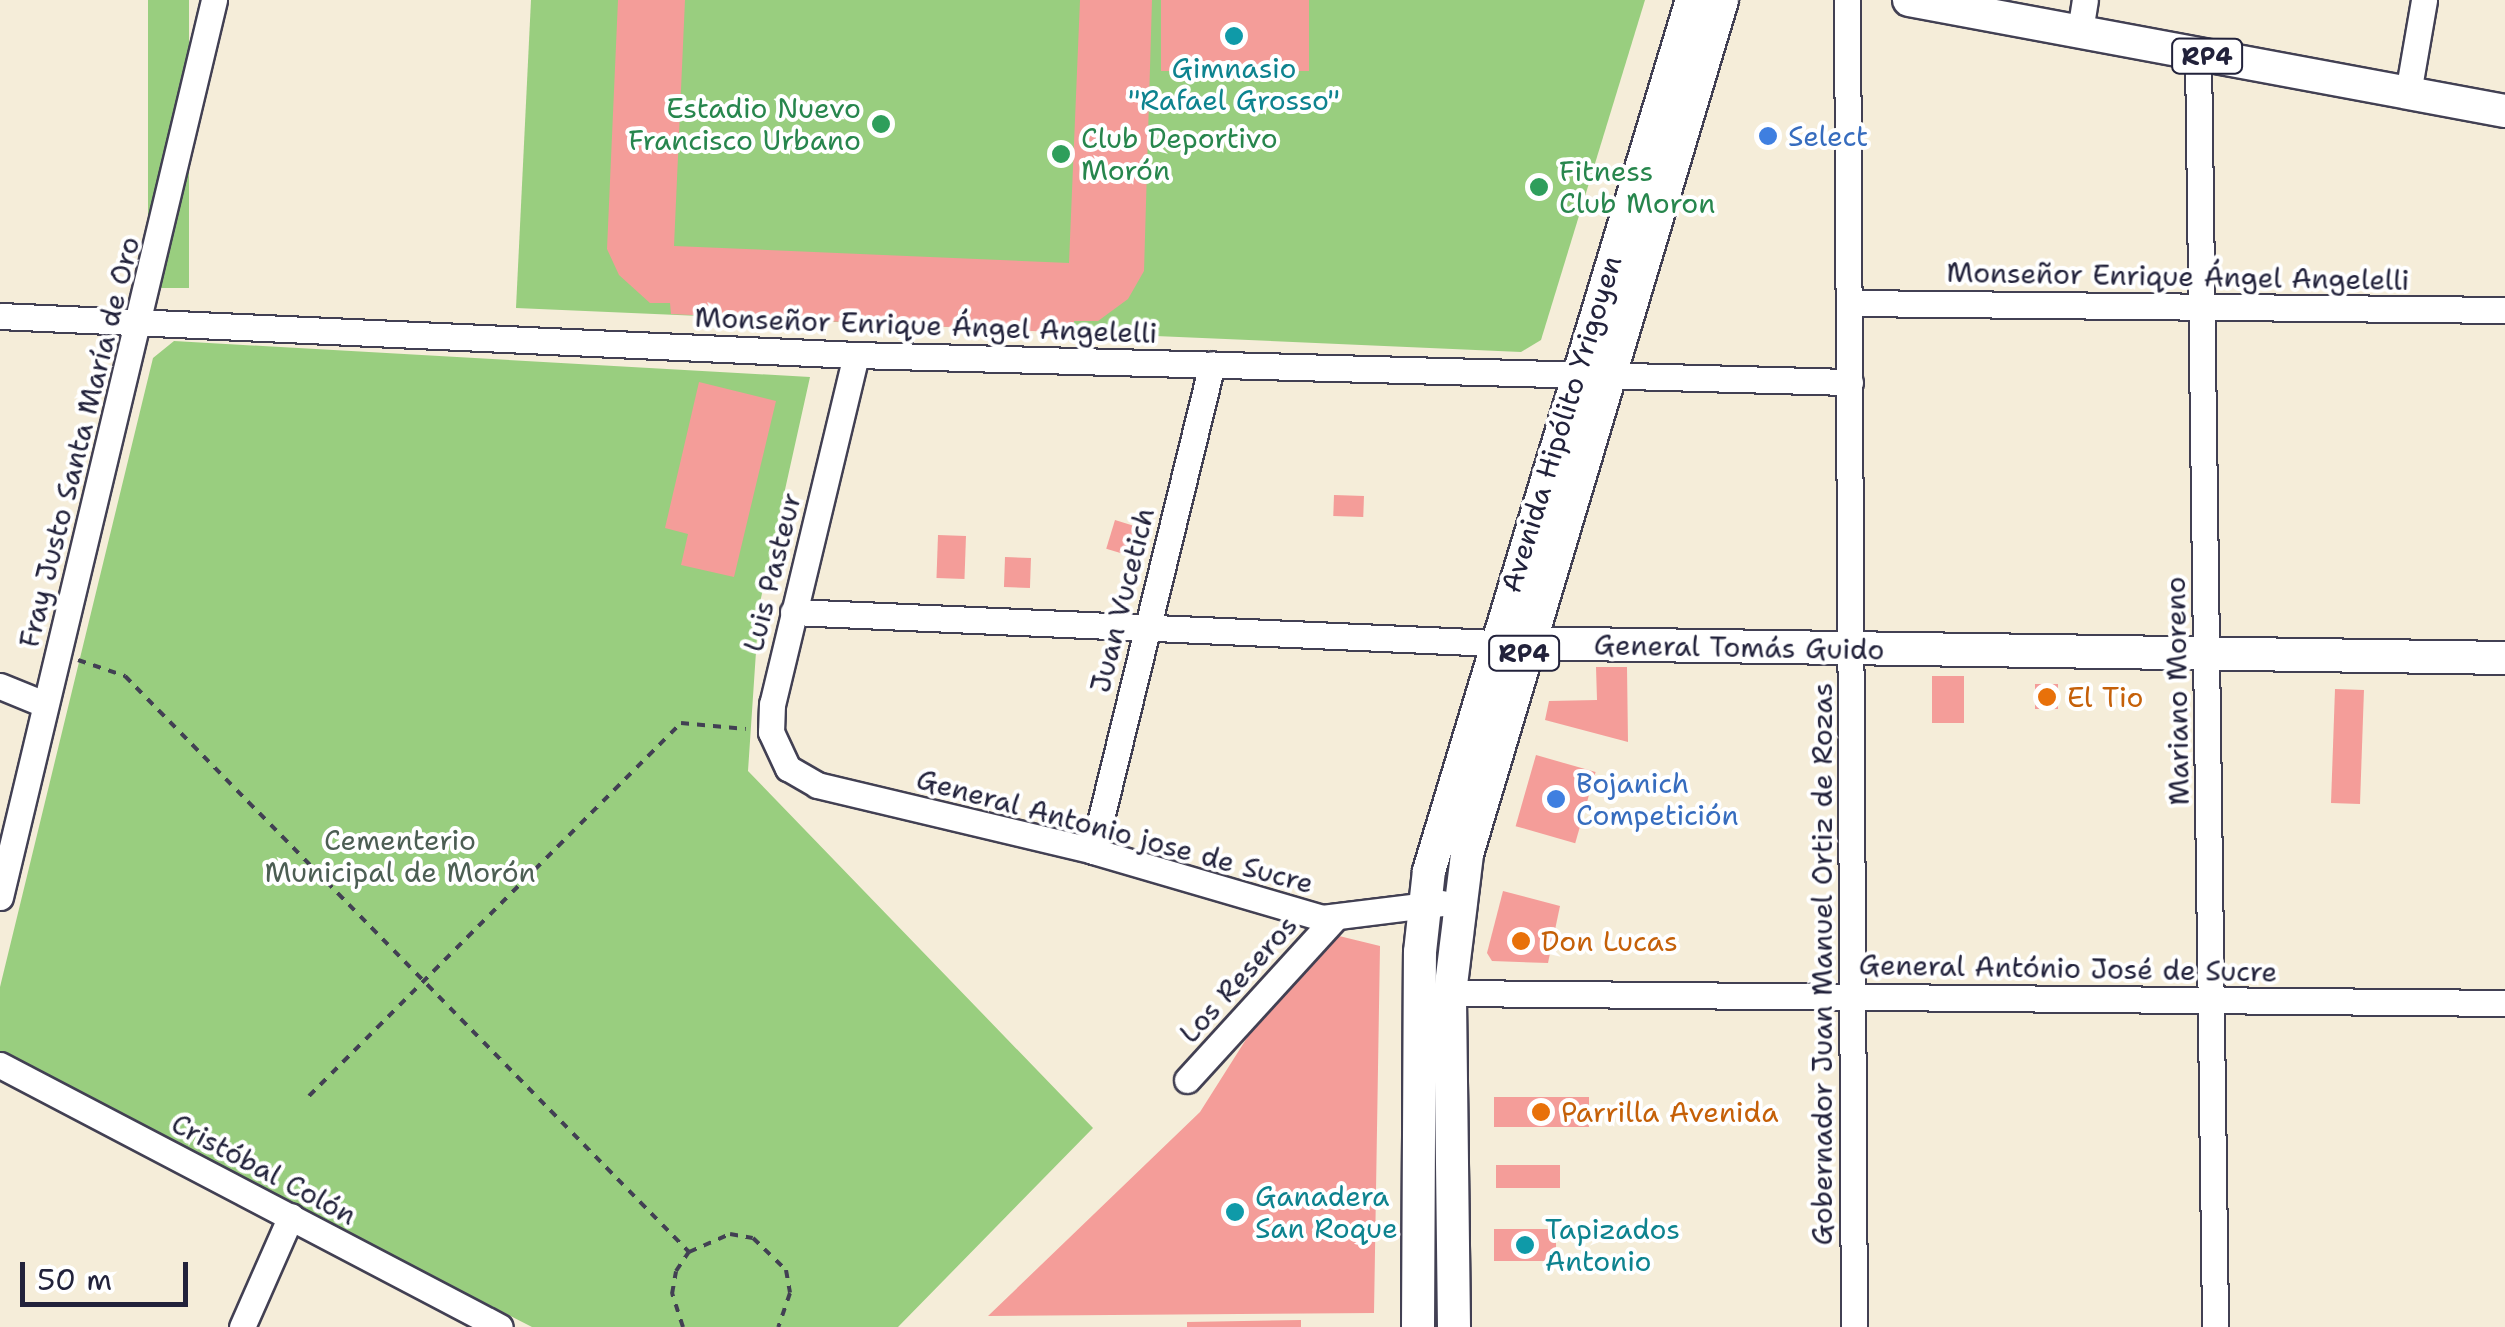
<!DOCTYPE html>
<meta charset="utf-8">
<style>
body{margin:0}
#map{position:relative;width:2505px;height:1327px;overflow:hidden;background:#f5edd9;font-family:"Shantell Sans",sans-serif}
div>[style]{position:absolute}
.green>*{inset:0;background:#99ce7f;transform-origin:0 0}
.building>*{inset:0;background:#f49d99;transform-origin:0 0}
.path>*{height:4px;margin-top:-2px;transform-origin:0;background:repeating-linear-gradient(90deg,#424053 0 8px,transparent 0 16px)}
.roads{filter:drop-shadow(2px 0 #424053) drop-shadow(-2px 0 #424053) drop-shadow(0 2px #424053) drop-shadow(0 -2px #424053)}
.minor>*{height:25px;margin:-12.5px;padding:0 12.5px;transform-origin:12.5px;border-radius:12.5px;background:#fff}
.major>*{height:32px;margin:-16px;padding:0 16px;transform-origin:16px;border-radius:16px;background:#fff}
.dots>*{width:28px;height:28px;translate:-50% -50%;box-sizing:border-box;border:5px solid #fff;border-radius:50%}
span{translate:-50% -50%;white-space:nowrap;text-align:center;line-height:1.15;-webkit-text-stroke:8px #fff;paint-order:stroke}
.shield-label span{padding:2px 8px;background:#fff;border:2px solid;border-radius:8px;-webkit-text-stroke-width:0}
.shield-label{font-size:25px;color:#22223b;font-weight:700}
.culture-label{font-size:28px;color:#0d838f}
.left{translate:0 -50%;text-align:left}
.leisure-label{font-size:28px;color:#27864d}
.right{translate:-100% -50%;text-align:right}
.shop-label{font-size:28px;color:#366cbe}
.street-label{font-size:28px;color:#22223b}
.food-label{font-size:28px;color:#c56008}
.park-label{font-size:28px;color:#4c5e53}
.scale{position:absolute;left:20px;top:1262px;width:168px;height:45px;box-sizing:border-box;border:5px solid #22223b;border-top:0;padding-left:12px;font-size:30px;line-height:35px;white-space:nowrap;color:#22223b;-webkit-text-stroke:8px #fff;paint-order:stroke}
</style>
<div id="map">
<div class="green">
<i style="left:148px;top:0;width:41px;height:288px"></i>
<i style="clip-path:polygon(531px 0,1645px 0,1541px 340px,1521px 352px,516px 308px)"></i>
<i style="clip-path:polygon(174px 341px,810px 377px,759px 607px,748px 771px,1093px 1128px,898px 1327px,532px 1327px,0 1055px,0 987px,153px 358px)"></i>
</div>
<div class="building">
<i style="clip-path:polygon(618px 0,685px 0,674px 246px,1069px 263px,1080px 0,1152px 0,1144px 271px,1128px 299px,1098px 321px,1074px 321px,1074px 333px,671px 314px,670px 303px,650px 303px,619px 275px,607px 249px)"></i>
<i style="left:1161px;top:0;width:148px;height:71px"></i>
<i style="clip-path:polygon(699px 382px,776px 401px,734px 577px,681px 565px,688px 534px,665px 528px)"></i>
<i style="left:1334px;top:495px;width:30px;height:21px;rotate:2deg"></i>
<i style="left:1115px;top:520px;width:27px;height:30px;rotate:17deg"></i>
<i style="left:938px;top:535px;width:28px;height:43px;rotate:2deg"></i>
<i style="left:1005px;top:557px;width:26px;height:30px;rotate:2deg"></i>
<i style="clip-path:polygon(1596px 667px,1627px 667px,1628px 742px,1545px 720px,1549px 701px,1597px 700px)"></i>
<i style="left:1932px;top:676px;width:32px;height:47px"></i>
<i style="left:2035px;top:684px;width:23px;height:25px"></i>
<i style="left:2335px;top:689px;width:29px;height:114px;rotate:2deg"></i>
<i style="left:1536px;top:755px;width:62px;height:74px;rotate:16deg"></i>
<i style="clip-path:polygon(1503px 891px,1560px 906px,1548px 963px,1492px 961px,1487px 953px)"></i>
<i style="clip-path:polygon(1335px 935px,1380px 946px,1374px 1313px,988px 1316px,1200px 1112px,1264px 1011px)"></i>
<i style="left:1494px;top:1097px;width:95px;height:30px"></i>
<i style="left:1496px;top:1165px;width:64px;height:23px"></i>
<i style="left:1556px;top:1229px;width:32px;height:62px;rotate:90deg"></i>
<i style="clip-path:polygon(1301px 1320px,1301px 1327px,1187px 1327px,1187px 1322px)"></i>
</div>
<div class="path">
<i style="left:78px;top:660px;width:50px;rotate:18.8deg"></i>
<i style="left:125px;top:676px;width:806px;rotate:45.6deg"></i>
<i style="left:309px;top:1096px;width:527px;rotate:-45.08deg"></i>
<i style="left:681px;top:723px;width:65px;rotate:5.3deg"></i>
<i style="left:683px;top:1327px;width:35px;rotate:-108deg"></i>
<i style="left:672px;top:1294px;width:23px;rotate:-80deg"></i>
<i style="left:676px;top:1271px;width:23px;rotate:-56deg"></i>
<i style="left:689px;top:1252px;width:45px;rotate:-23.7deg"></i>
<i style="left:730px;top:1234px;width:23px;rotate:10deg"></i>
<i style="left:753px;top:1238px;width:46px;rotate:44.1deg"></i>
<i style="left:786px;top:1270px;width:23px;rotate:80deg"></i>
<i style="left:790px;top:1293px;width:36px;rotate:109deg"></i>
</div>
<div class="roads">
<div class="minor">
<i style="left:1847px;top:0;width:1327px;rotate:89.7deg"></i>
<i style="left:2080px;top:31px;width:31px;rotate:-81deg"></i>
<i style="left:2198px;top:55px;width:1272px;rotate:89.23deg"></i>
<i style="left:2408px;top:93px;width:94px;rotate:-80.2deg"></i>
<i style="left:1850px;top:303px;width:655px;rotate:0.61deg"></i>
<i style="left:0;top:316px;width:857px;rotate:2.61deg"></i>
<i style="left:856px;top:355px;width:994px;rotate:1.56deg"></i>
<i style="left:856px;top:355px;width:359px;rotate:103.5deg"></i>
<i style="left:772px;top:704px;width:28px;rotate:92deg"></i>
<i style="left:771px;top:732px;width:40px;rotate:65deg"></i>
<i style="left:788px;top:768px;width:34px;rotate:30deg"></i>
<i style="left:817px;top:785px;width:284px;rotate:13.4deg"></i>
<i style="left:1093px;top:851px;width:239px;rotate:16.3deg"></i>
<i style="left:1322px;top:918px;width:121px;rotate:-7.1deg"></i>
<i style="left:793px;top:612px;width:702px;rotate:2.53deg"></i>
<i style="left:0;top:686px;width:48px;rotate:22.2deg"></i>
<i style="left:1093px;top:851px;width:501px;rotate:-76.27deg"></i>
<i style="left:0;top:897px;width:922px;rotate:-76.58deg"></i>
<i style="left:1450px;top:993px;width:1055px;rotate:0.54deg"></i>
<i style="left:0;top:1065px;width:564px;rotate:27.65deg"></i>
<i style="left:1187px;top:1080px;width:218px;rotate:-47.6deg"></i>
<i style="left:242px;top:1327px;width:121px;rotate:-66.2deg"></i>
</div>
<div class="major">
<i style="left:1909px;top:0;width:606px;rotate:10.55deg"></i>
<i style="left:1509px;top:643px;width:996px;rotate:0.86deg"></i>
<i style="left:1418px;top:1327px;width:375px;rotate:-89.7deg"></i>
<i style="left:1420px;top:952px;width:81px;rotate:-83.7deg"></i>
<i style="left:1429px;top:871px;width:910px;rotate:-73.2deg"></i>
<i style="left:1454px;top:1327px;width:334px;rotate:-90.7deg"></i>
<i style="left:1450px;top:993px;width:140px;rotate:-83deg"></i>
<i style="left:1467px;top:854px;width:891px;rotate:-73.37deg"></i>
</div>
</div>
<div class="dots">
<i style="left:1234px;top:36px;background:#0f9aa8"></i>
<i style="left:881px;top:124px;background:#2e9e5b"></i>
<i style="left:1768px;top:136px;background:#3f7fe0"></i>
<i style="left:1061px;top:154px;background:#2e9e5b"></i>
<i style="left:1539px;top:187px;background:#2e9e5b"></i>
<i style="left:2047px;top:697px;background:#e8710a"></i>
<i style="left:1556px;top:799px;background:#3f7fe0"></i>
<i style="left:1521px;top:941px;background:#e8710a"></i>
<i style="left:1541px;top:1112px;background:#e8710a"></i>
<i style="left:1235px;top:1212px;background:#0f9aa8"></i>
<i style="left:1525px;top:1245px;background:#0f9aa8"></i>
</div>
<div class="shield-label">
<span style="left:2207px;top:56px">RP4</span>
<span style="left:1524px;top:653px">RP4</span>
</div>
<div class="culture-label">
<span style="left:1234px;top:84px">Gimnasio<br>"Rafael Grosso"</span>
<span class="left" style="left:1255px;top:1212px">Ganadera<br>San Roque</span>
<span class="left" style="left:1545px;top:1245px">Tapizados<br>Antonio</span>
</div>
<div class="leisure-label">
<span class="right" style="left:861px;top:124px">Estadio Nuevo<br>Francisco Urbano</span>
<span class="left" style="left:1081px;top:154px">Club Deportivo<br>Morón</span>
<span class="left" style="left:1559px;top:187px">Fitness<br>Club Moron</span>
</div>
<div class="shop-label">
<span class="left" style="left:1788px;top:136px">Select</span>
<span class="left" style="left:1576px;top:799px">Bojanich<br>Competición</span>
</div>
<div class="street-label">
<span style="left:2178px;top:276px;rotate:1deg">Monseñor Enrique Ángel Angelelli</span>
<span style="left:926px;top:325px;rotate:2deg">Monseñor Enrique Ángel Angelelli</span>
<span style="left:1561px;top:424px;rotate:-73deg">Avenida Hipólito Yrigoyen</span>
<span style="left:79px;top:442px;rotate:-76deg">Fray Justo Santa María de Oro</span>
<span style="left:772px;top:572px;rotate:-76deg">Luis Pasteur</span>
<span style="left:1122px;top:600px;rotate:-76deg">Juan Vucetich</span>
<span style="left:1739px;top:647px;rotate:1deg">General Tomás Guido</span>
<span style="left:2177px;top:691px;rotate:-91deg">Mariano Moreno</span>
<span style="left:1115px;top:831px;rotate:15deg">General Antonio jose de Sucre</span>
<span style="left:1822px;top:964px;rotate:-90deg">Gobernador Juan Manuel Ortiz de Rozas</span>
<span style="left:2068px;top:968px;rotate:1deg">General António José de Sucre</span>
<span style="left:1238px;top:979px;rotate:-48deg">Los Reseros</span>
<span style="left:264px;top:1169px;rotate:28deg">Cristóbal Colón</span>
</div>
<div class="food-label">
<span class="left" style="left:2067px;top:697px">El Tio</span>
<span class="left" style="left:1541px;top:941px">Don Lucas</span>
<span class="left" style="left:1561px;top:1112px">Parrilla Avenida</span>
</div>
<div class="park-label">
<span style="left:400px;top:856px">Cementerio<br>Municipal de Morón</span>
</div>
<div class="scale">50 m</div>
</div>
